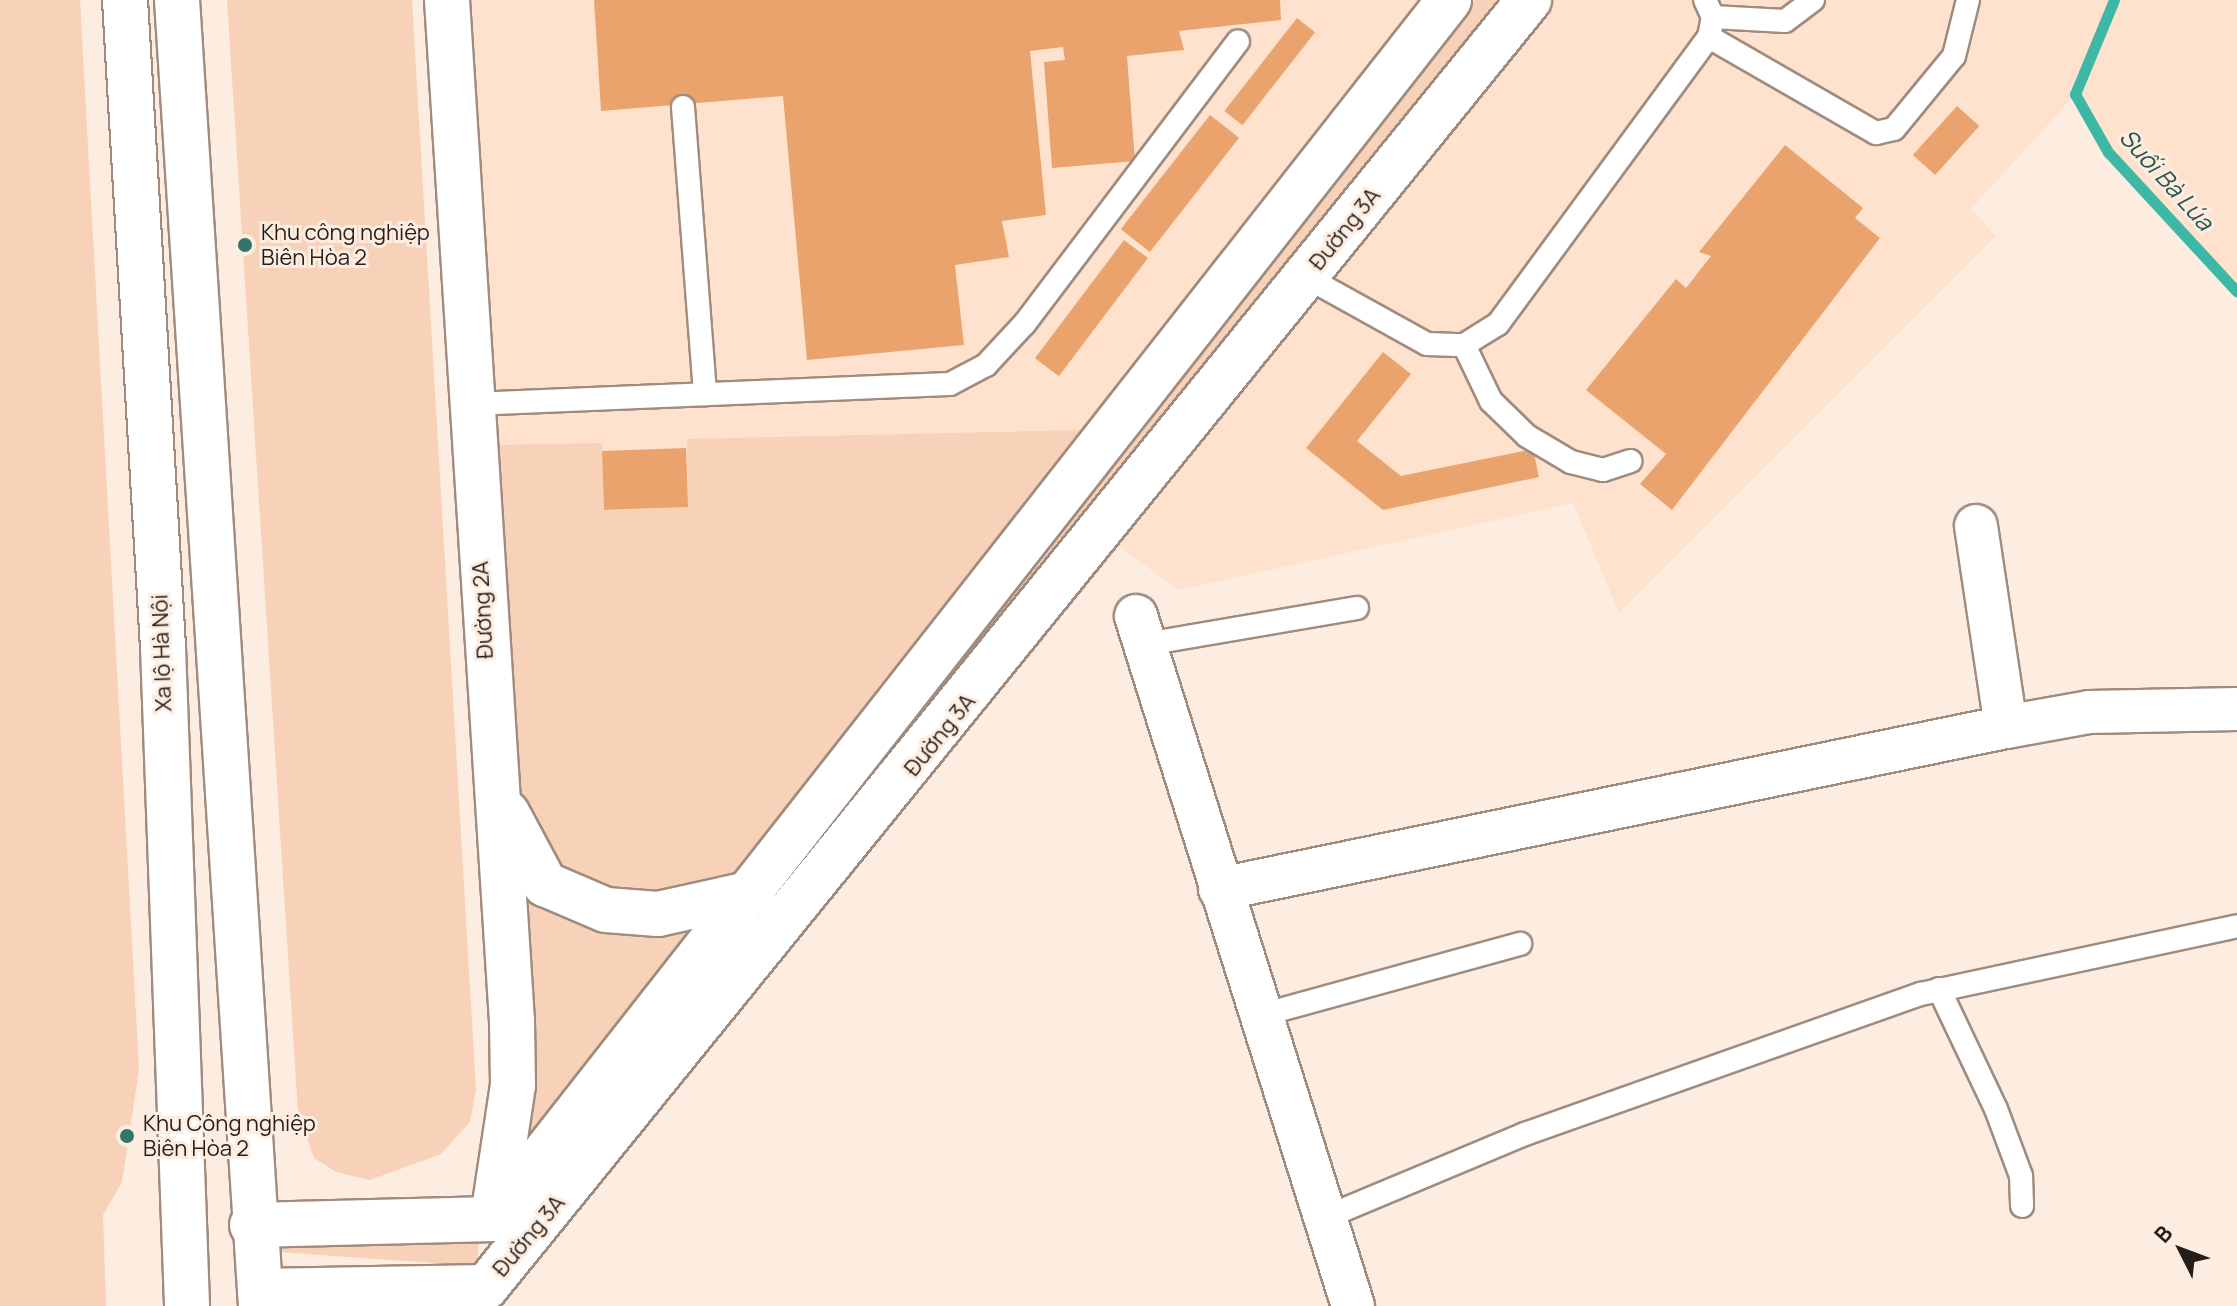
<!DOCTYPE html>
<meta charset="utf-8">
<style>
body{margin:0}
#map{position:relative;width:2237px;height:1306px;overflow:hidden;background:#fdece0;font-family:Manrope,sans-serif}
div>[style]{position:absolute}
.built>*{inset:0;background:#fee2ce}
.green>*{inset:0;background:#f7d2b8;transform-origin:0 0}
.stream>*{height:11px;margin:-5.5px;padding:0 5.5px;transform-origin:5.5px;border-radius:5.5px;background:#3eb8a6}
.building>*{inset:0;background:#eba36e;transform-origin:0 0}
.roads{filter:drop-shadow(2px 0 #9f8c7f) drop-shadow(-2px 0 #9f8c7f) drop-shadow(0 2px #9f8c7f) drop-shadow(0 -2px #9f8c7f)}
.lane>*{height:22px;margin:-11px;padding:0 11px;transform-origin:11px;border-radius:11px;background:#fff}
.street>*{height:42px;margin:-21px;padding:0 21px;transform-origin:21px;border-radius:21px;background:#fff}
.secondary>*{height:44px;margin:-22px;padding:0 22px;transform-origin:22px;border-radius:22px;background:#fff}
.highway>*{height:44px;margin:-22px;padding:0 22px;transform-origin:22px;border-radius:22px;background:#fff}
.dots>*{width:22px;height:22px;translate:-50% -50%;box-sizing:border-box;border:4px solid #fdece0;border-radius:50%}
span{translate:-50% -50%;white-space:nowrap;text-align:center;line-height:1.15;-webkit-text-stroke:6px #fdece0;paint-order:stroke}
.street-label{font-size:22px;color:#251e19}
.poi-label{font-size:22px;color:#251e19}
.left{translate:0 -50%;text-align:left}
.water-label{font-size:24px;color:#24564e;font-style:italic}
.north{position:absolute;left:2141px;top:1210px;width:80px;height:80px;-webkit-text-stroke:6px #fdece0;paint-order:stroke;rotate:312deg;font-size:22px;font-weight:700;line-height:32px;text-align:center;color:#251e19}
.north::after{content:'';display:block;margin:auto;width:28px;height:36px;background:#251e19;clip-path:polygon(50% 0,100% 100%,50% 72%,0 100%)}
</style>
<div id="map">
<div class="built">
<i style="clip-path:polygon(467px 0,2237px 0,2237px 292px,2108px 152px,2075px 95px,1971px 209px,1996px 236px,1619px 613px,1573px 503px,1179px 590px,1119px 547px,832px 898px,766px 844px,516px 802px)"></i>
</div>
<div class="green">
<i style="clip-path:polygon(0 0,80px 0,139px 1070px,122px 1182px,103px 1215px,106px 1306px,0 1306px)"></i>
<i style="clip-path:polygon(227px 0,412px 0,476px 1090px,470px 1122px,441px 1154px,370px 1180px,336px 1172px,314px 1158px,298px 1113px)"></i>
<i style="clip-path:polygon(1475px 0,1503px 0,797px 869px)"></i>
<i style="clip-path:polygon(1088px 430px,734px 884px,657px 901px,570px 885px,516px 802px,494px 445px,602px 443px,606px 511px,688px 507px,687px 439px)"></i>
<i style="clip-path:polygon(522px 875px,710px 913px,525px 1144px)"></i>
<i style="left:479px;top:1239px;width:27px;height:204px;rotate:94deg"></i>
</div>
<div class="stream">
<i style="left:2114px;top:0;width:102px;rotate:112.5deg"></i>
<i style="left:2075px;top:94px;width:67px;rotate:60.4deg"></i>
<i style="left:2108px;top:152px;width:190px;rotate:47.3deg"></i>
</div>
<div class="building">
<i style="clip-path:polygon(594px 0,1280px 0,1281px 20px,1179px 31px,1184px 50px,1127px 56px,1135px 161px,1052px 168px,1044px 62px,1065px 60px,1063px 47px,1030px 51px,1046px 215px,1002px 221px,1009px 257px,955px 265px,964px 345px,807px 360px,783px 96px,601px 111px)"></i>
<i style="left:1297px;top:18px;width:23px;height:118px;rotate:38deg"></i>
<i style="left:1957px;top:106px;width:30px;height:66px;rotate:42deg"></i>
<i style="left:1210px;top:115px;width:37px;height:145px;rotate:38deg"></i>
<i style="clip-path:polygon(1785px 145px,1863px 208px,1855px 218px,1880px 238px,1672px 510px,1640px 484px,1666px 454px,1586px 390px,1676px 279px,1686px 288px,1711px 256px,1699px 252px)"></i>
<i style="left:1124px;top:240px;width:30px;height:148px;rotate:37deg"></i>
<i style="clip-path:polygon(1383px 352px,1411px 374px,1357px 441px,1401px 476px,1533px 449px,1539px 477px,1383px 510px,1306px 448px)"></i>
<i style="left:686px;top:448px;width:59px;height:84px;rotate:88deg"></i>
</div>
<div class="roads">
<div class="lane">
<i style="left:1713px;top:17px;width:72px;rotate:3.2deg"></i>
<i style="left:1785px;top:21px;width:35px;rotate:-37deg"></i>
<i style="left:1709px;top:37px;width:193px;rotate:29.9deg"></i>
<i style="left:1876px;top:133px;width:18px;rotate:-13deg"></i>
<i style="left:1894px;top:129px;width:94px;rotate:-50.6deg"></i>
<i style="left:1954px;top:56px;width:58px;rotate:-76deg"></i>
<i style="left:683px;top:107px;width:288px;rotate:85.6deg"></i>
<i style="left:1306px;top:277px;width:138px;rotate:29deg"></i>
<i style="left:1427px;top:344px;width:37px;rotate:2deg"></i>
<i style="left:1464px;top:345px;width:40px;rotate:-32deg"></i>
<i style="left:1498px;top:324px;width:356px;rotate:-53.7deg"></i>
<i style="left:1709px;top:37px;width:20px;rotate:-79deg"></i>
<i style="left:1713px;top:17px;width:19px;rotate:-115deg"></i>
<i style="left:1464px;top:345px;width:62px;rotate:64.3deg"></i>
<i style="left:1491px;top:401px;width:50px;rotate:44.2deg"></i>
<i style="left:1527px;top:436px;width:51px;rotate:30.6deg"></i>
<i style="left:1571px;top:462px;width:33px;rotate:14deg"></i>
<i style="left:1603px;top:470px;width:29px;rotate:-18deg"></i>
<i style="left:471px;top:404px;width:479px;rotate:-2.4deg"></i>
<i style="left:950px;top:384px;width:41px;rotate:-27.8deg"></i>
<i style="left:986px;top:365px;width:57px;rotate:-47.1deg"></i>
<i style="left:1025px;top:323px;width:353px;rotate:-52.9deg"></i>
<i style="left:1146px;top:644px;width:214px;rotate:-9.7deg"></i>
<i style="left:1939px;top:989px;width:133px;rotate:64.6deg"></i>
<i style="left:1996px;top:1109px;width:72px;rotate:69.5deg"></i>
<i style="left:2021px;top:1176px;width:30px;rotate:88deg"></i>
<i style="left:1258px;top:1016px;width:272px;rotate:-15.4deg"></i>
<i style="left:1324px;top:1218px;width:218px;rotate:-22.7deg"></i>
<i style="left:1525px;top:1134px;width:420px;rotate:-19.5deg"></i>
<i style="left:1921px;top:994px;width:323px;rotate:-12.1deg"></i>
</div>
<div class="street">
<i style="left:1976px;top:526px;width:203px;rotate:81.5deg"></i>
<i style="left:1136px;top:616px;width:723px;rotate:72.54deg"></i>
<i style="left:1220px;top:889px;width:803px;rotate:-11.65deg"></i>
<i style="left:2006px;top:727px;width:84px;rotate:-10.2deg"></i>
<i style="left:2089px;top:712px;width:148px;rotate:-1.2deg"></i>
</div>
<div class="secondary">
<i style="left:447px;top:0;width:1023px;rotate:86.36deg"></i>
<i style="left:512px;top:1021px;width:64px;rotate:89.1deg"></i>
<i style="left:513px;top:1085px;width:134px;rotate:98.6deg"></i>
<i style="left:507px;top:813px;width:81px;rotate:61.8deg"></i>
<i style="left:545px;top:884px;width:66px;rotate:23.1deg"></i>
<i style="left:606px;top:910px;width:52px;rotate:4.4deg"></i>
<i style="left:658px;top:914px;width:97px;rotate:-12.5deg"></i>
<i style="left:493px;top:1219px;width:1549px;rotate:-51.89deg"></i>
<i style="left:252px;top:1225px;width:241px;rotate:-1.4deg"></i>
<i style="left:260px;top:1291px;width:226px;rotate:-1deg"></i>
<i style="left:486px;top:1287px;width:1657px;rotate:-50.98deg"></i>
</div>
<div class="highway">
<i style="left:125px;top:0;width:648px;rotate:86.64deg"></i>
<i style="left:163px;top:647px;width:659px;rotate:87.91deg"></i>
<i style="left:177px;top:0;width:1309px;rotate:86.32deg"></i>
</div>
</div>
<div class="dots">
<i style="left:245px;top:245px;background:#30766b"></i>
<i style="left:127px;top:1136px;background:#30766b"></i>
</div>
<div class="street-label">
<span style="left:1345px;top:229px;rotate:-51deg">Đường 3A</span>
<span style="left:483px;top:610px;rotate:-93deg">Đường 2A</span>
<span style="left:162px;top:653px;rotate:-92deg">Xa lộ Hà Nội</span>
<span style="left:940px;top:735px;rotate:-51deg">Đường 3A</span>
<span style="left:529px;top:1236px;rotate:-50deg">Đường 3A</span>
</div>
<div class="poi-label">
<span class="left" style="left:261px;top:245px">Khu công nghiệp<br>Biên Hòa 2</span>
<span class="left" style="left:143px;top:1136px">Khu Công nghiệp<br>Biên Hòa 2</span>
</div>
<div class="water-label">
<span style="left:2167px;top:179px;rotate:48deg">Suối Bà Lúa</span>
</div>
<div class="north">B</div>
</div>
